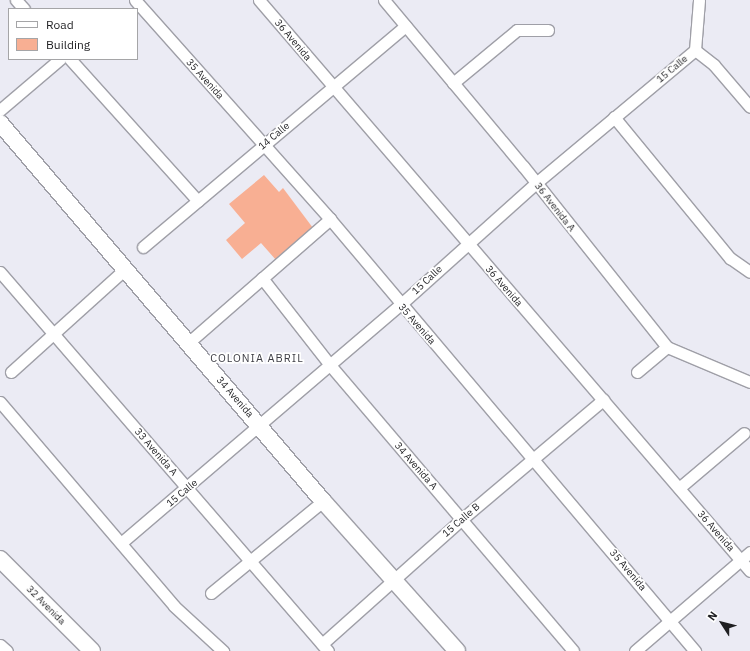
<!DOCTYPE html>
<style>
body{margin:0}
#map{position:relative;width:750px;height:651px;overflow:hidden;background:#ebebf4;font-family:"IBM Plex Sans",sans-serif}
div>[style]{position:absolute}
.building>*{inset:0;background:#f8af93}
.roads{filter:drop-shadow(1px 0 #9f9fa7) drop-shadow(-1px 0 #9f9fa7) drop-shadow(0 1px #9f9fa7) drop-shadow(0 -1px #9f9fa7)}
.street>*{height:11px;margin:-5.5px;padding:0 5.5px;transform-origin:5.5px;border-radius:5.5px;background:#fff}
.secondary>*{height:16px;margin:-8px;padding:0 8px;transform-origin:8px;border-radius:8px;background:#fff}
span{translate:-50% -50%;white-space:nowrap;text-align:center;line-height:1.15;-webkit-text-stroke:3.5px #fff;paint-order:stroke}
.street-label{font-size:10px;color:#1f1f22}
.neighbourhood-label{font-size:11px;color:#3d3d44;letter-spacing:1px}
.legend{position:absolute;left:8px;top:8px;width:130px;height:52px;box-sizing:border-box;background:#fff;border:1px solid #a5a5a7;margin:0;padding:5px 7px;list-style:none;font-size:12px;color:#1f1f22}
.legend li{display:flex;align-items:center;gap:8px;height:20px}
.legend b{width:20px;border:1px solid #a5a5a7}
.north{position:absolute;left:702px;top:603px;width:40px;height:40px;-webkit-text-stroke:3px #fff;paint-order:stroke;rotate:306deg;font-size:11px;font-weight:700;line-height:16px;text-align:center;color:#1f1f22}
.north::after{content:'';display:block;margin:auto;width:14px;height:18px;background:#1f1f22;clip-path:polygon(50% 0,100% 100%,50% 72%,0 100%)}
</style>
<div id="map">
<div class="building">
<i style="clip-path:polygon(264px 175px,279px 192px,283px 188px,313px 228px,276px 260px,261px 243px,242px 259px,226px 240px,245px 223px,229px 204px)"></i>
</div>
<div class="roads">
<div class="street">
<i style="left:16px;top:0;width:12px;rotate:48deg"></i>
<i style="left:135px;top:0;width:293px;rotate:48.3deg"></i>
<i style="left:330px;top:219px;width:566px;rotate:49.81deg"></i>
<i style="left:259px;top:0;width:753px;rotate:49.31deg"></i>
<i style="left:384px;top:0;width:217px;rotate:50.1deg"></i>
<i style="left:523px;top:166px;width:231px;rotate:51.5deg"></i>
<i style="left:667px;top:347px;width:90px;rotate:22.9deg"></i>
<i style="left:695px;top:50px;width:24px;rotate:38deg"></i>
<i style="left:714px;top:65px;width:55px;rotate:49.4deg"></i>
<i style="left:70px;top:59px;width:191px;rotate:48deg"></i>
<i style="left:453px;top:83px;width:83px;rotate:-39.6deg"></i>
<i style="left:517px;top:30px;width:31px"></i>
<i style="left:0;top:110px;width:79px;rotate:-40.4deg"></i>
<i style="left:614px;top:117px;width:183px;rotate:50.6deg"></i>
<i style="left:730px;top:258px;width:24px;rotate:35deg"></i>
<i style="left:143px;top:247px;width:343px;rotate:-40.1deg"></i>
<i style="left:0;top:272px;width:501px;rotate:49.13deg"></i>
<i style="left:262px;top:278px;width:110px;rotate:52deg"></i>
<i style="left:330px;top:365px;width:375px;rotate:49.6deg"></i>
<i style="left:188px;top:343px;width:189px;rotate:-41.1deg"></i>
<i style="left:11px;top:372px;width:155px;rotate:-42.1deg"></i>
<i style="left:637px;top:372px;width:39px;rotate:-40deg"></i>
<i style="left:0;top:402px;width:268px;rotate:49.5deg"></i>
<i style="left:174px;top:606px;width:67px;rotate:42.6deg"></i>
<i style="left:679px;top:488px;width:85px;rotate:-40.2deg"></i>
<i style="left:121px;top:543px;width:367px;rotate:-40.5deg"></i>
<i style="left:400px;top:305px;width:183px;rotate:-41.9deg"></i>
<i style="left:536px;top:183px;width:207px;rotate:-39.9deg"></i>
<i style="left:695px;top:50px;width:50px;rotate:-85.4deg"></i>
<i style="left:211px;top:593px;width:145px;rotate:-39.4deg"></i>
<i style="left:322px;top:644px;width:188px;rotate:-41.8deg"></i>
<i style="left:462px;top:519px;width:185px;rotate:-40.2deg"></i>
<i style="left:0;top:645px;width:9px;rotate:41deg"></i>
<i style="left:635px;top:651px;width:152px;rotate:-40.7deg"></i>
</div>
<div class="secondary">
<i style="left:0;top:123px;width:497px;rotate:49.5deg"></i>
<i style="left:323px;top:501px;width:201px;rotate:48.2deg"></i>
<i style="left:0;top:559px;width:130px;rotate:45deg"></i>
</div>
</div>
<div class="street-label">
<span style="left:293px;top:40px;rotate:50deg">36 Avenida</span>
<span style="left:672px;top:69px;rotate:-40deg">15 Calle</span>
<span style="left:205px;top:79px;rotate:48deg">35 Avenida</span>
<span style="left:274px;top:136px;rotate:-40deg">14 Calle</span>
<span style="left:555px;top:207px;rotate:52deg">36 Avenida A</span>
<span style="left:427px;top:280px;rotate:-43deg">15 Calle</span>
<span style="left:504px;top:286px;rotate:49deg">36 Avenida</span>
<span style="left:417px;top:324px;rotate:49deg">35 Avenida</span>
<span style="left:235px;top:397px;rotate:49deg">34 Avenida</span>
<span style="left:156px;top:452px;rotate:49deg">33 Avenida A</span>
<span style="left:416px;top:466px;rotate:49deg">34 Avenida A</span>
<span style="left:182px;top:493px;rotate:-40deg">15 Calle</span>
<span style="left:461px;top:520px;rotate:-41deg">15 Calle B</span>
<span style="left:716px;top:531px;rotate:49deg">36 Avenida</span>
<span style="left:628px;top:570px;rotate:50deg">35 Avenida</span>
<span style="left:46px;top:605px;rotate:45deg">32 Avenida</span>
</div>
<div class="neighbourhood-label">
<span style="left:257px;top:358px">COLONIA ABRIL</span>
</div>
<ul class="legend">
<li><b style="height:5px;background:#fff"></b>Road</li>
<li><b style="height:11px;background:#f8af93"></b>Building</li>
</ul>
<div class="north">N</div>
</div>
